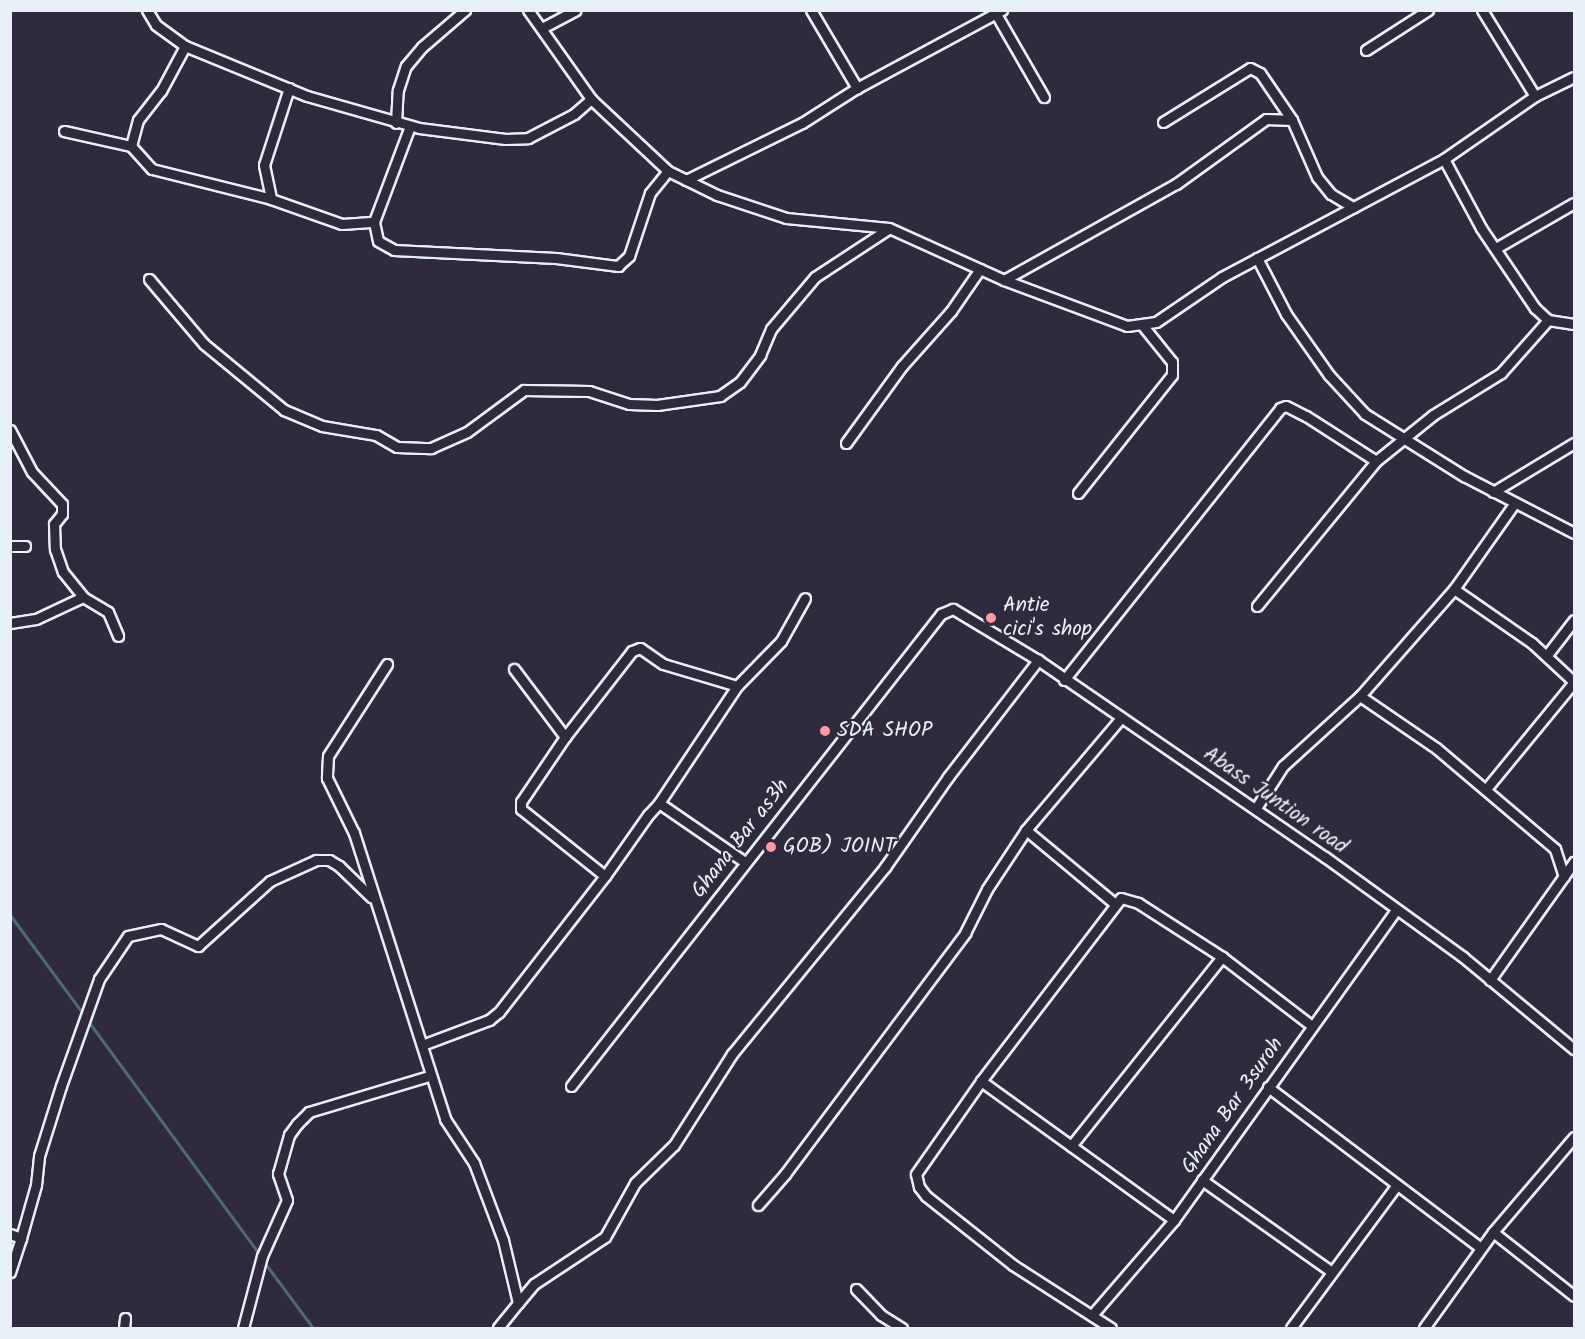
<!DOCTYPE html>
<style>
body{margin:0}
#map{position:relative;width:1585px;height:1339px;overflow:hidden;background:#2f2a3d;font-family:Kalam,sans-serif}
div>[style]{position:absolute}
.stream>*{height:3px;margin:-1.5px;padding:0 1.5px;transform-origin:1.5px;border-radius:1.5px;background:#51687d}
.roads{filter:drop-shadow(2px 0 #e8f1f8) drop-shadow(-2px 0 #e8f1f8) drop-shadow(0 2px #e8f1f8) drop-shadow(0 -2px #e8f1f8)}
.street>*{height:9px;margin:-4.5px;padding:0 4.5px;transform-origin:4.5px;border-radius:4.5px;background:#2f2a3d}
.dots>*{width:16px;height:16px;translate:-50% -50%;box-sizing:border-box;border:3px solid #2f2a3d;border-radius:50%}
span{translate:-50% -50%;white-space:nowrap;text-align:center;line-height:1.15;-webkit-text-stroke:4.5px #2f2a3d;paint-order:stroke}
.poi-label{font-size:21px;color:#e8f1f8}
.left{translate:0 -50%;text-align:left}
.street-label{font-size:21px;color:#e8f1f8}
.frame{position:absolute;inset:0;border:12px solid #e8f1f8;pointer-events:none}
</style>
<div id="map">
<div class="stream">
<i style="left:10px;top:915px;width:124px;rotate:53.5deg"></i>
<i style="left:88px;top:1021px;width:284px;rotate:53.7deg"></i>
<i style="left:267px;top:1266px;width:77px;rotate:53.4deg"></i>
</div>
<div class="roads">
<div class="street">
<i style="left:147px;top:10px;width:17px;rotate:59deg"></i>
<i style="left:156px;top:25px;width:36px;rotate:36deg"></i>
<i style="left:185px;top:46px;width:132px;rotate:22.3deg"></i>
<i style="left:307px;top:96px;width:116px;rotate:15.9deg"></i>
<i style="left:419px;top:128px;width:87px;rotate:7.3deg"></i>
<i style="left:505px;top:139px;width:23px;rotate:-2deg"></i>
<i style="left:528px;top:138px;width:52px;rotate:-27.6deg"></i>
<i style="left:574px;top:114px;width:23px;rotate:-41deg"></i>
<i style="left:528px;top:10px;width:109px;rotate:54.7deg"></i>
<i style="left:591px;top:99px;width:105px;rotate:43.1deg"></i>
<i style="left:668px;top:171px;width:55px;rotate:26.1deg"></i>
<i style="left:717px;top:195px;width:73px;rotate:18.4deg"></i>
<i style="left:786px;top:218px;width:103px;rotate:5.5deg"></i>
<i style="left:889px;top:228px;width:126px;rotate:24.3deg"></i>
<i style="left:1004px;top:280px;width:131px;rotate:20.5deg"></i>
<i style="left:1127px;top:326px;width:29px;rotate:-8deg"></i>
<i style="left:1156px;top:322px;width:80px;rotate:-34.3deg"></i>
<i style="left:1222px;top:277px;width:251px;rotate:-28deg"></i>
<i style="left:1444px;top:159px;width:111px;rotate:-34.7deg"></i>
<i style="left:1535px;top:96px;width:43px;rotate:-26deg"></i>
<i style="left:811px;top:10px;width:91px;rotate:59.5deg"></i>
<i style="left:1482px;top:10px;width:101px;rotate:58.4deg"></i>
<i style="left:996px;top:14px;width:96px;rotate:60deg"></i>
<i style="left:542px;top:28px;width:38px;rotate:-28deg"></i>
<i style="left:1366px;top:50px;width:74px;rotate:-32.8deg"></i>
<i style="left:289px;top:88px;width:81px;rotate:108deg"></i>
<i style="left:264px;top:165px;width:35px;rotate:78deg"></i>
<i style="left:271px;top:199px;width:75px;rotate:19.4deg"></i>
<i style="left:342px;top:224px;width:32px;rotate:-4deg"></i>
<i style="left:1163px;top:122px;width:102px;rotate:-31.8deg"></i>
<i style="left:1250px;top:68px;width:11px;rotate:27deg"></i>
<i style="left:1260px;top:73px;width:57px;rotate:55.8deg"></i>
<i style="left:1292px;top:120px;width:62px;rotate:66.3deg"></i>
<i style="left:1317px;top:177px;width:22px;rotate:51deg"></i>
<i style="left:1331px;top:194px;width:26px;rotate:31deg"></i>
<i style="left:396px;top:123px;width:33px;rotate:-87deg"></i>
<i style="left:398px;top:90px;width:25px;rotate:-72deg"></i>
<i style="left:406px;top:66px;width:25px;rotate:-50deg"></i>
<i style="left:422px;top:47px;width:57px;rotate:-40.7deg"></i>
<i style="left:410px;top:126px;width:103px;rotate:110.6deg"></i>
<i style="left:374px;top:222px;width:19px;rotate:78deg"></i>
<i style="left:378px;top:241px;width:18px;rotate:29deg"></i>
<i style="left:394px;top:250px;width:162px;rotate:2.8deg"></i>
<i style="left:556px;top:258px;width:63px;rotate:7.4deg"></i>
<i style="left:618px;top:266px;width:15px;rotate:-42deg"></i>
<i style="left:629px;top:256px;width:66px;rotate:-71.6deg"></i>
<i style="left:650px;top:193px;width:28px;rotate:-51deg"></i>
<i style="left:64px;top:131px;width:69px;rotate:12.6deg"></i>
<i style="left:131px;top:146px;width:31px;rotate:48deg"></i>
<i style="left:152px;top:169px;width:123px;rotate:14.1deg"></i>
<i style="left:131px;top:146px;width:27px;rotate:-75deg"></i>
<i style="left:138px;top:120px;width:37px;rotate:-52deg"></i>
<i style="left:161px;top:91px;width:51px;rotate:-61.9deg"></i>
<i style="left:1444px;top:159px;width:78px;rotate:61.8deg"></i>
<i style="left:1481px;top:228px;width:97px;rotate:56deg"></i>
<i style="left:1535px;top:308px;width:18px;rotate:43deg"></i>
<i style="left:1548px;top:320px;width:26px;rotate:9deg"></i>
<i style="left:686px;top:180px;width:129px;rotate:-26.2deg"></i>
<i style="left:802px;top:123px;width:65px;rotate:-32.5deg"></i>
<i style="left:857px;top:88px;width:165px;rotate:-28.3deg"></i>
<i style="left:1496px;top:248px;width:90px;rotate:-30deg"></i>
<i style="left:1257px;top:258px;width:63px;rotate:62.6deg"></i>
<i style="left:1286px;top:314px;width:75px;rotate:54.8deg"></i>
<i style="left:1329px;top:375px;width:53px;rotate:47.3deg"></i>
<i style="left:1365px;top:414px;width:117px;rotate:32.1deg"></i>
<i style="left:1464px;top:476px;width:124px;rotate:27.4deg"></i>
<i style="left:149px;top:279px;width:85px;rotate:49.8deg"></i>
<i style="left:204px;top:344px;width:104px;rotate:39.5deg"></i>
<i style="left:284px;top:410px;width:41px;rotate:22.8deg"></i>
<i style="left:322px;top:426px;width:55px;rotate:9.5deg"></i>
<i style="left:376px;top:435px;width:24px;rotate:30deg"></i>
<i style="left:397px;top:447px;width:34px;rotate:2deg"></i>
<i style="left:431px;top:448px;width:39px;rotate:-24deg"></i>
<i style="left:467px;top:432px;width:71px;rotate:-36.4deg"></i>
<i style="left:524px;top:390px;width:65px;rotate:0.9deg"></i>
<i style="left:589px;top:391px;width:42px;rotate:18deg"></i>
<i style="left:629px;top:404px;width:28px;rotate:2deg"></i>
<i style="left:657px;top:405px;width:64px;rotate:-8.1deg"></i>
<i style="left:720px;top:396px;width:24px;rotate:-35deg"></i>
<i style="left:740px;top:382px;width:34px;rotate:-53deg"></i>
<i style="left:760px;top:355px;width:28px;rotate:-67deg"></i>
<i style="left:771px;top:329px;width:68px;rotate:-49.8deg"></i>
<i style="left:815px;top:277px;width:87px;rotate:-33.3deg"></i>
<i style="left:1004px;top:280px;width:197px;rotate:-29.2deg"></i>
<i style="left:1176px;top:184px;width:111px;rotate:-35.8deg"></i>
<i style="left:1266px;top:119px;width:26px;rotate:2deg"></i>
<i style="left:10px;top:430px;width:47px;rotate:62.4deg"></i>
<i style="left:32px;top:472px;width:44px;rotate:46.8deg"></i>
<i style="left:62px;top:504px;width:10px;rotate:90deg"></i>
<i style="left:62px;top:514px;width:13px;rotate:129deg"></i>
<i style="left:54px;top:524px;width:25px;rotate:88deg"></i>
<i style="left:55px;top:549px;width:24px;rotate:71deg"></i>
<i style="left:63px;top:572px;width:32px;rotate:51deg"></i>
<i style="left:846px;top:443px;width:95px;rotate:-54deg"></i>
<i style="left:902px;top:366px;width:74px;rotate:-48.3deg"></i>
<i style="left:951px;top:311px;width:51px;rotate:-55.4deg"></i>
<i style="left:1493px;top:492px;width:95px;rotate:-31.2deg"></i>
<i style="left:1078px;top:493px;width:151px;rotate:-51.5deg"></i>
<i style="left:1172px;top:375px;width:13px;rotate:-90deg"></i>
<i style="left:1172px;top:362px;width:46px;rotate:-128.9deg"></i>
<i style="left:1514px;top:504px;width:104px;rotate:125.2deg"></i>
<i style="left:1454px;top:589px;width:95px;rotate:34.7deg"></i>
<i style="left:1532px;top:643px;width:57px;rotate:42.9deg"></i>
<i style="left:10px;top:546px;width:15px"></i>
<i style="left:1257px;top:606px;width:188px;rotate:-50.6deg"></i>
<i style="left:10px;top:623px;width:26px;rotate:-9deg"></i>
<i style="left:36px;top:619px;width:52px;rotate:-25.1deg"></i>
<i style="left:83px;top:597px;width:29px;rotate:31deg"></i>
<i style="left:108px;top:612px;width:26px;rotate:67deg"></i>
<i style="left:1547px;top:655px;width:44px;rotate:-52.4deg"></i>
<i style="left:387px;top:664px;width:109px;rotate:122.7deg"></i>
<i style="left:328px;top:756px;width:22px;rotate:93deg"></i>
<i style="left:327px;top:778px;width:61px;rotate:63.9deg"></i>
<i style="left:354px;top:833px;width:300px;rotate:72.3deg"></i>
<i style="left:445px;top:1119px;width:53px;rotate:56.6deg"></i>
<i style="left:474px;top:1163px;width:82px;rotate:69.4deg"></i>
<i style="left:503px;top:1240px;width:65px;rotate:76.6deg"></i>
<i style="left:518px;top:1303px;width:32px;rotate:129deg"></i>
<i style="left:514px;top:669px;width:85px;rotate:53.1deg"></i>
<i style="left:1064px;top:680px;width:347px;rotate:-51.5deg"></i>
<i style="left:1280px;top:408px;width:6px;rotate:-18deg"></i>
<i style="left:1286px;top:406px;width:22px;rotate:27deg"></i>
<i style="left:1306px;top:416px;width:83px;rotate:32.7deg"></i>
<i style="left:1376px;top:461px;width:73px;rotate:-38.9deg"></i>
<i style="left:1433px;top:415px;width:80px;rotate:-31.7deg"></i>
<i style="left:1501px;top:373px;width:71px;rotate:-48.4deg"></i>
<i style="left:737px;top:686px;width:63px;rotate:-45.6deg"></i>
<i style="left:781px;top:641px;width:49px;rotate:-60.8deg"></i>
<i style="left:1360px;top:696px;width:142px;rotate:-48.7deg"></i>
<i style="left:1486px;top:789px;width:139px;rotate:-50.6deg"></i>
<i style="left:659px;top:803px;width:104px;rotate:34.5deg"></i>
<i style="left:1256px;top:808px;width:50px;rotate:-57.3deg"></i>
<i style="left:1283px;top:766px;width:104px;rotate:-42.3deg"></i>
<i style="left:1360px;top:696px;width:92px;rotate:34.4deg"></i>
<i style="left:1436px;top:748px;width:156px;rotate:40.3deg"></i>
<i style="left:1555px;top:849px;width:29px;rotate:72deg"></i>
<i style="left:1026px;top:830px;width:116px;rotate:39.7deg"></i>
<i style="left:1490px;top:980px;width:145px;rotate:-54.6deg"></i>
<i style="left:422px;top:1045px;width:72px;rotate:-20.5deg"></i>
<i style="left:489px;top:1020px;width:13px;rotate:-39deg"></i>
<i style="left:499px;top:1012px;width:172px;rotate:-52.1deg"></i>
<i style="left:605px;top:876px;width:75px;rotate:-54.8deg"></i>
<i style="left:648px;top:815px;width:16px;rotate:-47deg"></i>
<i style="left:659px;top:803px;width:141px;rotate:-56.3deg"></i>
<i style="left:737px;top:686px;width:77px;rotate:-163.4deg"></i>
<i style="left:663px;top:664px;width:28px;rotate:-145deg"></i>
<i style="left:640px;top:648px;width:9px;rotate:159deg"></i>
<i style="left:632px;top:651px;width:109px;rotate:127.9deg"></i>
<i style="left:565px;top:737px;width:78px;rotate:124.1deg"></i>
<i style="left:521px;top:802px;width:7px;rotate:90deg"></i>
<i style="left:521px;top:809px;width:107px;rotate:38.6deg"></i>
<i style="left:981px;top:1081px;width:238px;rotate:35.8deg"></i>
<i style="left:571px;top:1086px;width:600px;rotate:-51.91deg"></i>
<i style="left:941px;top:614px;width:13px;rotate:-23deg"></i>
<i style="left:953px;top:609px;width:99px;rotate:31deg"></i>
<i style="left:1038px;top:660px;width:348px;rotate:34.5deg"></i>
<i style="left:1325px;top:857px;width:170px;rotate:35.9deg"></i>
<i style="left:1463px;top:957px;width:144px;rotate:39.7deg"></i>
<i style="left:1268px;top:1087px;width:267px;rotate:37.1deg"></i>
<i style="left:1071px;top:1146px;width:242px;rotate:-51.4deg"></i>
<i style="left:1202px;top:1180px;width:159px;rotate:35.3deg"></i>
<i style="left:758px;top:1205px;width:41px;rotate:-48.9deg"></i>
<i style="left:785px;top:1174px;width:301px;rotate:-53.2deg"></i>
<i style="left:965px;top:933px;width:49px;rotate:-63.4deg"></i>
<i style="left:987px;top:889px;width:71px;rotate:-56.5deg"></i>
<i style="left:1026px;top:830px;width:147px;rotate:-49.7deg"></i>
<i style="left:1493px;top:1232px;width:103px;rotate:38.3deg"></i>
<i style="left:10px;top:1234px;width:12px;rotate:20deg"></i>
<i style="left:21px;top:1238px;width:36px;rotate:108deg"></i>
<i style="left:21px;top:1238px;width:55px;rotate:-74.2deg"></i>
<i style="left:36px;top:1185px;width:29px;rotate:-84deg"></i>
<i style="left:39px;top:1156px;width:73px;rotate:-72.6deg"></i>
<i style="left:61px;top:1086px;width:114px;rotate:-70.4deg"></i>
<i style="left:99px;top:979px;width:52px;rotate:-56deg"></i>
<i style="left:128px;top:936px;width:34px;rotate:-12deg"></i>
<i style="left:161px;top:929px;width:41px;rotate:24.7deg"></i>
<i style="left:198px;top:946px;width:97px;rotate:-42.1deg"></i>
<i style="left:270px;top:881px;width:51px;rotate:-24.5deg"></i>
<i style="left:316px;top:860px;width:13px"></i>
<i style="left:329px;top:860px;width:12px;rotate:31deg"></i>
<i style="left:339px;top:866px;width:45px;rotate:44.1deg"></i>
<i style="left:856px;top:1289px;width:36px;rotate:46deg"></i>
<i style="left:881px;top:1315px;width:25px;rotate:32deg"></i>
<i style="left:518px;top:1303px;width:25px;rotate:-50deg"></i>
<i style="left:534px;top:1284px;width:85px;rotate:-33.5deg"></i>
<i style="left:605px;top:1237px;width:62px;rotate:-60.9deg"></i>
<i style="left:635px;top:1183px;width:54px;rotate:-44.3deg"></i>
<i style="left:674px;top:1145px;width:108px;rotate:-57.5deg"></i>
<i style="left:732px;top:1054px;width:242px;rotate:-50.7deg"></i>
<i style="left:885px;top:867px;width:110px;rotate:-55deg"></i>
<i style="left:948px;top:777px;width:148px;rotate:-52.4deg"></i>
<i style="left:1092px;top:1315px;width:125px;rotate:-49.2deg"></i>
<i style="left:1174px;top:1220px;width:380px;rotate:-54.4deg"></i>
<i style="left:124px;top:1328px;width:10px;rotate:-84deg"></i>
<i style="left:243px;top:1328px;width:74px;rotate:-75.2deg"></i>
<i style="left:262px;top:1256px;width:61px;rotate:-65.9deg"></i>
<i style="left:287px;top:1200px;width:28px;rotate:-109deg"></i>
<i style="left:278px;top:1174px;width:41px;rotate:-74.2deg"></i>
<i style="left:289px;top:1135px;width:14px;rotate:-54deg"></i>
<i style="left:297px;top:1124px;width:17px;rotate:-45deg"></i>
<i style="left:309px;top:1112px;width:125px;rotate:-16.7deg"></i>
<i style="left:1111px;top:1328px;width:117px;rotate:-147.3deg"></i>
<i style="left:1013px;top:1265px;width:111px;rotate:-141.6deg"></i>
<i style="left:926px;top:1196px;width:11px;rotate:-128deg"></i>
<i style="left:919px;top:1187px;width:13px;rotate:-103deg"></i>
<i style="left:916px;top:1174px;width:113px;rotate:-55deg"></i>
<i style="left:981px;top:1081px;width:230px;rotate:-52.6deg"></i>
<i style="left:1121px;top:898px;width:18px;rotate:16deg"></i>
<i style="left:1138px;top:903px;width:100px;rotate:32.7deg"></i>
<i style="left:1222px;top:957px;width:113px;rotate:37.5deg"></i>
<i style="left:1291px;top:1328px;width:177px;rotate:-53.5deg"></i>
<i style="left:1424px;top:1328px;width:118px;rotate:-54.3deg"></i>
<i style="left:1493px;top:1232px;width:125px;rotate:-49.5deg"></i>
</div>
</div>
<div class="dots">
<i style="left:991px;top:618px;background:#ff9aa2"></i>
<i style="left:825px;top:731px;background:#ff9aa2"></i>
<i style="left:771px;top:847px;background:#ff9aa2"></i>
</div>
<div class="poi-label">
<span class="left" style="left:1003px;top:618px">Antie<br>cici's shop</span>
<span class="left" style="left:837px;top:731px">SDA SHOP</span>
<span class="left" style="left:783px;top:847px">GOB) JOINT</span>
</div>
<div class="street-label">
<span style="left:1275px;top:801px;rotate:35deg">Abass Juntion road</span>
<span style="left:741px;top:839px;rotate:-52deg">Ghana Bar as3h</span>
<span style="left:1233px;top:1106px;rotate:-55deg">Ghana Bar 3suroh</span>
</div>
<div class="frame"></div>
</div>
